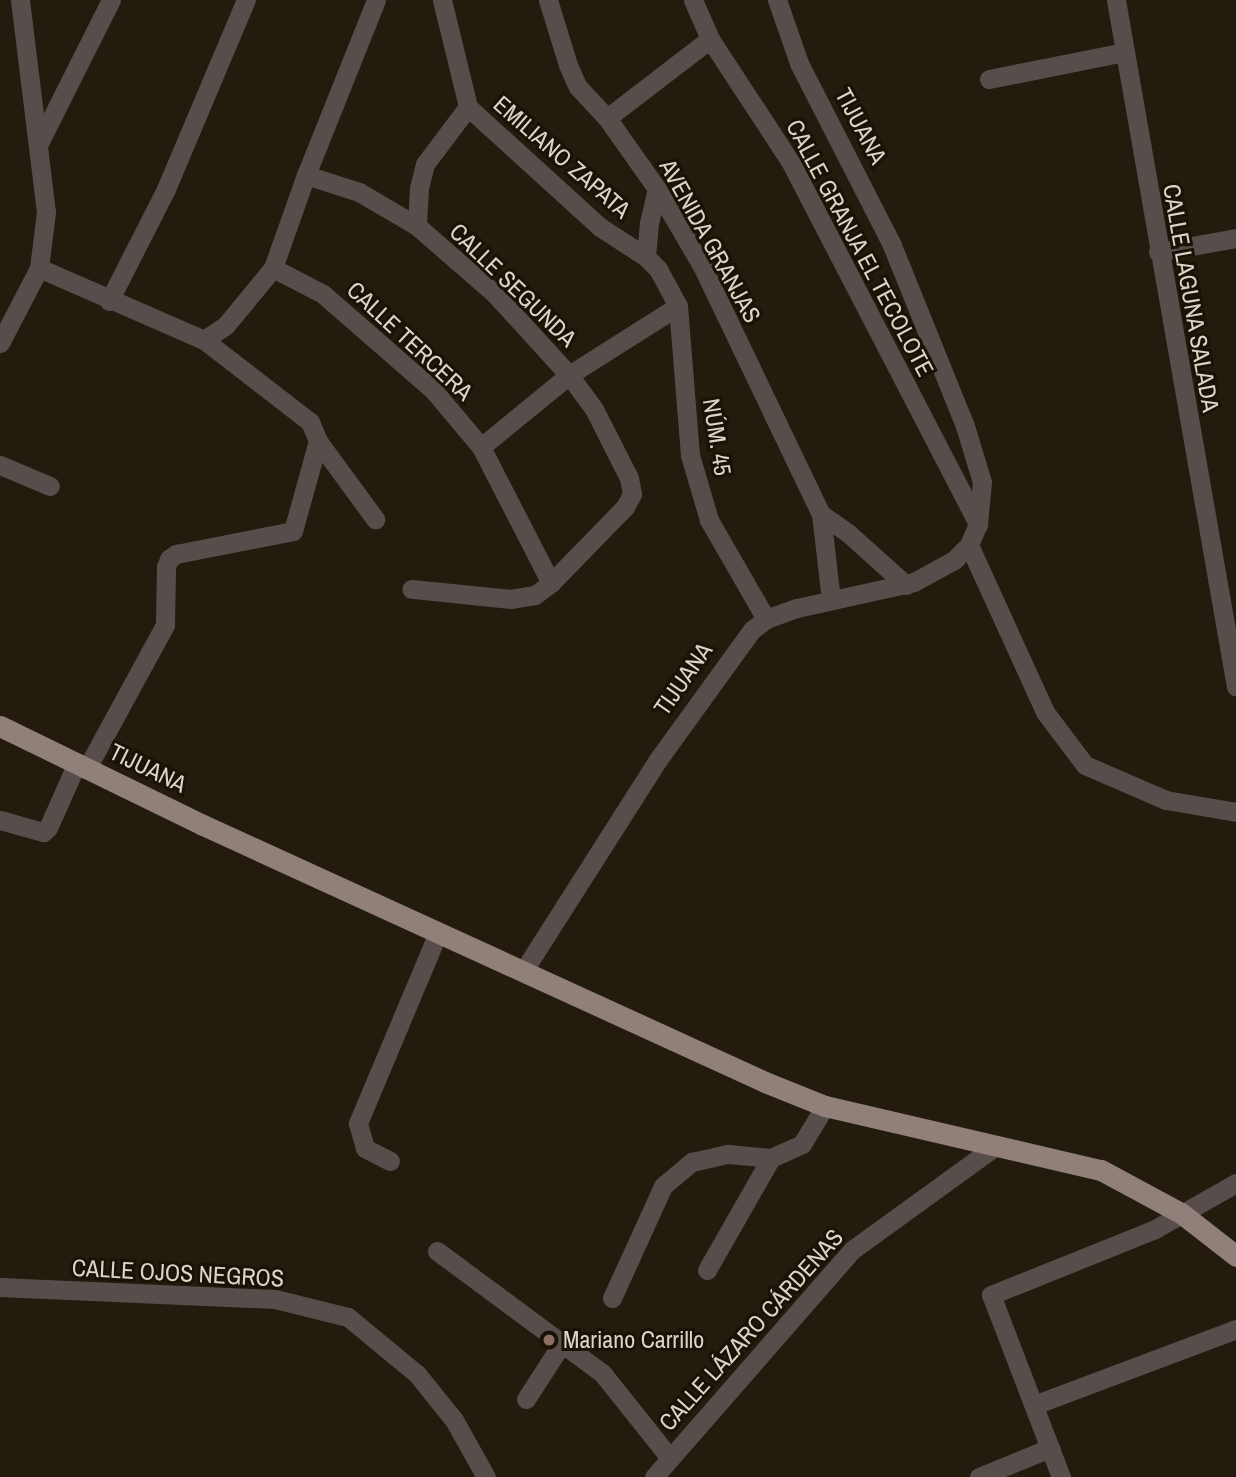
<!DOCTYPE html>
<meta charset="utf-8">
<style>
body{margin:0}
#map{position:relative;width:1236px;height:1477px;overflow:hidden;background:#231b0d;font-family:"Archivo Narrow",sans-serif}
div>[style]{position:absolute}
.minor>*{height:19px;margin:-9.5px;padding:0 9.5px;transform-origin:9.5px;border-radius:9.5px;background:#574e4b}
.major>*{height:21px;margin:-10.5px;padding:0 10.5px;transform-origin:10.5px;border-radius:10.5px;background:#918079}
.dots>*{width:19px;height:19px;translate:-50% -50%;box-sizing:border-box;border:4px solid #1a1205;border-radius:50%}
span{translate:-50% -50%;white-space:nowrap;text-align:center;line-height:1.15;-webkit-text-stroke:6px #1a1205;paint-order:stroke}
.street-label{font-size:24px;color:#dad5cb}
.poi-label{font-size:24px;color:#dad5cb}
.left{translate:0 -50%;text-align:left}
</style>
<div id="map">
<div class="minor">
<i style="left:442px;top:0;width:110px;rotate:76.3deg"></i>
<i style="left:468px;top:107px;width:178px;rotate:42.3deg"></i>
<i style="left:600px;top:227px;width:55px;rotate:33.1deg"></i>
<i style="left:646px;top:257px;width:17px;rotate:45deg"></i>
<i style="left:658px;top:269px;width:42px;rotate:61.6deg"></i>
<i style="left:678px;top:306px;width:149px;rotate:85.4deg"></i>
<i style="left:690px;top:455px;width:68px;rotate:73.7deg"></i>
<i style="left:709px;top:520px;width:114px;rotate:60.1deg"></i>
<i style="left:548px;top:0;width:68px;rotate:72.9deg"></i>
<i style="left:568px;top:65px;width:24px;rotate:66deg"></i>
<i style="left:578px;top:87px;width:42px;rotate:46.9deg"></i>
<i style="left:607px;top:118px;width:87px;rotate:54.8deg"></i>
<i style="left:657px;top:189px;width:89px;rotate:59.7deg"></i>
<i style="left:702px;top:266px;width:275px;rotate:64.4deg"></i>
<i style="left:821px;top:514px;width:87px;rotate:83.4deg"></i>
<i style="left:693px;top:0;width:43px;rotate:66.4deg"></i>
<i style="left:710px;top:39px;width:148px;rotate:56.8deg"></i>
<i style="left:791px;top:163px;width:407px;rotate:62.6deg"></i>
<i style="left:1116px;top:0;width:697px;rotate:80.09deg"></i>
<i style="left:989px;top:79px;width:138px;rotate:-11.3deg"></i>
<i style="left:607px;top:118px;width:130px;rotate:-37.5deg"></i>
<i style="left:39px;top:143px;width:160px;rotate:-63.3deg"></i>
<i style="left:306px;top:175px;width:56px;rotate:17.8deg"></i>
<i style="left:359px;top:192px;width:67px;rotate:30.4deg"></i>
<i style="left:417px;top:226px;width:103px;rotate:41.1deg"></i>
<i style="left:495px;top:294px;width:110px;rotate:47.6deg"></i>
<i style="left:569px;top:375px;width:42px;rotate:53.7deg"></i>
<i style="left:594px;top:409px;width:77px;rotate:63.1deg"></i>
<i style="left:629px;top:478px;width:16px;rotate:79deg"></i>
<i style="left:632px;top:494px;width:15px;rotate:118deg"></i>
<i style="left:625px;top:507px;width:106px;rotate:134.2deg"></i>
<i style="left:551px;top:583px;width:20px;rotate:143deg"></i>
<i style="left:535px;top:595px;width:24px;rotate:171deg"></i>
<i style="left:511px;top:599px;width:100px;rotate:-174.2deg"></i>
<i style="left:417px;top:226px;width:38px;rotate:-87deg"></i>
<i style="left:419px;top:188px;width:25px;rotate:-76deg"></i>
<i style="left:425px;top:164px;width:71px;rotate:-53deg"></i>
<i style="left:1158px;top:252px;width:79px;rotate:-10.2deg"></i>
<i style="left:646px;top:257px;width:34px;rotate:-85deg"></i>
<i style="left:649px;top:223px;width:35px;rotate:-77deg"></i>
<i style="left:39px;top:268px;width:180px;rotate:23.6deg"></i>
<i style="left:204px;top:340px;width:134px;rotate:37.7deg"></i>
<i style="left:310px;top:422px;width:21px;rotate:67deg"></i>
<i style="left:318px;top:441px;width:97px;rotate:53.8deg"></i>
<i style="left:273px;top:268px;width:56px;rotate:27.5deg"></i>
<i style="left:323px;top:294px;width:147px;rotate:41.1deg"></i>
<i style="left:434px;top:391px;width:73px;rotate:50deg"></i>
<i style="left:481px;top:447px;width:153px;rotate:62.8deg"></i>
<i style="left:109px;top:301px;width:126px;rotate:-63deg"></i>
<i style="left:166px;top:189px;width:205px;rotate:-67.1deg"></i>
<i style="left:204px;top:340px;width:27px;rotate:-34deg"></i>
<i style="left:226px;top:325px;width:74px;rotate:-50.5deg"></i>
<i style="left:273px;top:268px;width:99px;rotate:-70.5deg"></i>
<i style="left:306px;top:175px;width:188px;rotate:-68.2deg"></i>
<i style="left:0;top:343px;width:85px;rotate:-62.5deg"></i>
<i style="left:39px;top:268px;width:56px;rotate:-82.9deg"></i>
<i style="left:46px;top:212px;width:214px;rotate:-97deg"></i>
<i style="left:481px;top:447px;width:114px;rotate:-39.3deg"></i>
<i style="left:569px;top:375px;width:129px;rotate:-32.3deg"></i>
<i style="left:0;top:465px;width:54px;rotate:22.8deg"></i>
<i style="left:821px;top:514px;width:33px;rotate:35deg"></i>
<i style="left:848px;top:533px;width:78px;rotate:41.9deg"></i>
<i style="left:969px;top:545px;width:183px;rotate:65.5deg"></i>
<i style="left:1045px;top:712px;width:66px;rotate:53deg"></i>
<i style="left:1085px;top:765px;width:88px;rotate:23.4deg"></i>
<i style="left:1166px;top:800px;width:71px;rotate:9.7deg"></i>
<i style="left:87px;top:768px;width:163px;rotate:-61.4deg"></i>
<i style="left:165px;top:625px;width:58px;rotate:-89deg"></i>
<i style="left:166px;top:567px;width:9px;rotate:-69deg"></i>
<i style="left:169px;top:559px;width:9px;rotate:-36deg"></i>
<i style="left:176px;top:554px;width:119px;rotate:-11.1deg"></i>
<i style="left:293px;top:531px;width:93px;rotate:-74.5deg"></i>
<i style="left:0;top:820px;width:45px;rotate:15.6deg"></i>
<i style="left:43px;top:832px;width:6px;rotate:-39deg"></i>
<i style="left:48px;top:828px;width:71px;rotate:-66deg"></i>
<i style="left:524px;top:970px;width:248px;rotate:-57.5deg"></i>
<i style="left:657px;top:761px;width:162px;rotate:-54.1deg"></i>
<i style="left:752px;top:630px;width:18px;rotate:-38deg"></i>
<i style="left:766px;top:619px;width:33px;rotate:-20deg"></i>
<i style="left:797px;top:608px;width:120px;rotate:-12.5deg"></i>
<i style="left:914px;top:582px;width:46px;rotate:-28.8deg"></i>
<i style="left:954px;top:560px;width:21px;rotate:-45deg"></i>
<i style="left:969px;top:545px;width:23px;rotate:-67deg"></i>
<i style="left:978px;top:524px;width:42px;rotate:-84.6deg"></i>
<i style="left:982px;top:482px;width:59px;rotate:-106.9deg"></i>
<i style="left:965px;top:426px;width:195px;rotate:-112deg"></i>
<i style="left:892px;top:245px;width:204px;rotate:-117.1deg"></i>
<i style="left:799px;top:63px;width:67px;rotate:-109.2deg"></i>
<i style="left:390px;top:1161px;width:28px;rotate:-153deg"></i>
<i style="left:365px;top:1148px;width:26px;rotate:-106deg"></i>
<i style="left:358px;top:1123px;width:206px;rotate:-67.2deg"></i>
<i style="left:437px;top:1251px;width:207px;rotate:36.5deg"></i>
<i style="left:603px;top:1374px;width:106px;rotate:51.5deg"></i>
<i style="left:707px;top:1270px;width:129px;rotate:-60.3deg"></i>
<i style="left:0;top:1287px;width:275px;rotate:2.5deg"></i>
<i style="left:275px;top:1299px;width:75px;rotate:13.9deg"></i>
<i style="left:348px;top:1317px;width:89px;rotate:39.6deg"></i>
<i style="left:417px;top:1374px;width:59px;rotate:51.2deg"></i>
<i style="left:454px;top:1420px;width:65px;rotate:60.7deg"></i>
<i style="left:612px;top:1298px;width:123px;rotate:-65.5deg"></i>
<i style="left:663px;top:1186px;width:38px;rotate:-40deg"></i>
<i style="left:692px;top:1162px;width:37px;rotate:-13deg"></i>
<i style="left:728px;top:1154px;width:43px;rotate:5.3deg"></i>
<i style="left:771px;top:1158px;width:34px;rotate:-24deg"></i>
<i style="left:802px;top:1144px;width:44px;rotate:-58.8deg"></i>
<i style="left:526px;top:1399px;width:64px;rotate:-57.1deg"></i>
<i style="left:1034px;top:1405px;width:216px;rotate:-20.6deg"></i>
<i style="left:654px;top:1477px;width:301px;rotate:-48.9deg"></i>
<i style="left:852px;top:1250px;width:174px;rotate:-35.9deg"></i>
<i style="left:979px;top:1477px;width:77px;rotate:-22.2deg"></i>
<i style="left:1061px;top:1477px;width:195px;rotate:-111deg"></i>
<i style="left:991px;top:1295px;width:177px;rotate:-21.9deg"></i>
<i style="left:1155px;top:1229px;width:93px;rotate:-29.6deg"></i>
</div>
<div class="major">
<i style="left:0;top:726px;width:226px;rotate:26deg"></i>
<i style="left:203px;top:825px;width:618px;rotate:24.57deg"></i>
<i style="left:765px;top:1082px;width:65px;rotate:21.8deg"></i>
<i style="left:825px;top:1106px;width:283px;rotate:13.1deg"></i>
<i style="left:1101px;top:1170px;width:91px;rotate:28.3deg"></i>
<i style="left:1181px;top:1213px;width:70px;rotate:38deg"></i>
</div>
<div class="dots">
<i style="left:549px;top:1340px;background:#8d6e63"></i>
</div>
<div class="street-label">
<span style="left:861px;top:126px;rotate:62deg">TIJUANA</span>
<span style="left:562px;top:157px;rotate:41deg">EMILIANO ZAPATA</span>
<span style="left:710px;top:241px;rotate:61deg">AVENIDA GRANJAS</span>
<span style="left:860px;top:248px;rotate:62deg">CALLE GRANJA EL TECOLOTE</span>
<span style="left:513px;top:285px;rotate:44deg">CALLE SEGUNDA</span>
<span style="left:1191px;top:298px;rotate:80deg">CALLE LAGUNA SALADA</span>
<span style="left:410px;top:341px;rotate:43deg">CALLE TERCERA</span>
<span style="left:717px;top:437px;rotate:81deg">NÚM. 45</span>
<span style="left:683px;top:679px;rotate:-55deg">TIJUANA</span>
<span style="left:148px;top:768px;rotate:26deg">TIJUANA</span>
<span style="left:178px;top:1273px;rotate:3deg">CALLE OJOS NEGROS</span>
<span style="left:751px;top:1330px;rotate:-48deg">CALLE LÁZARO CÁRDENAS</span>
</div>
<div class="poi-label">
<span class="left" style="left:563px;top:1340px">Mariano Carrillo</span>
</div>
</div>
